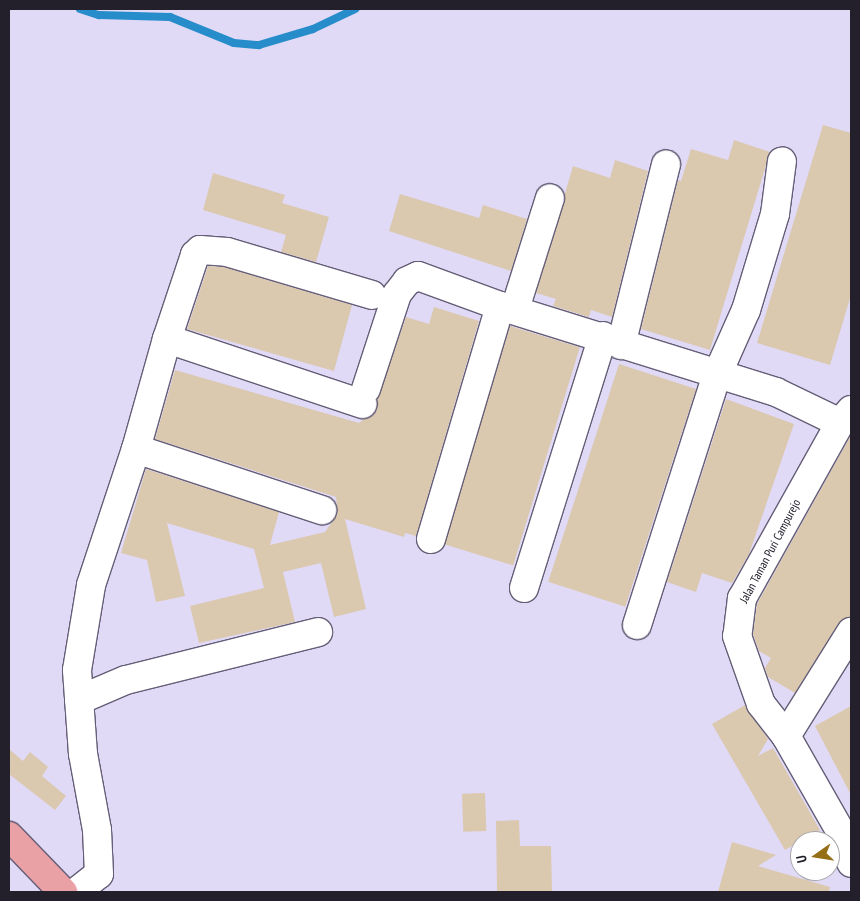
<!DOCTYPE html>
<style>
body{margin:0}
#map{position:relative;width:860px;height:901px;overflow:hidden;background:#e1daf7;font-family:"PT Sans Narrow",sans-serif}
div>[style]{position:absolute}
.stream>*{height:8px;margin:-4px;padding:0 4px;transform-origin:4px;border-radius:4px;background:#278cca}
.building>*{inset:0;background:#dac8af;transform-origin:0 0}
.roads{filter:drop-shadow(1px 0 #655e77) drop-shadow(-1px 0 #655e77) drop-shadow(0 1px #655e77) drop-shadow(0 -1px #655e77)}
.minor>*{height:28px;margin:-14px;padding:0 14px;transform-origin:14px;border-radius:14px;background:#fff}
.major>*{height:28px;margin:-14px;padding:0 14px;transform-origin:14px;border-radius:14px;background:#e9a1a6}
span{translate:-50% -50%;white-space:nowrap;text-align:center;line-height:1.15;-webkit-text-stroke:4px #fff;paint-order:stroke}
.street-label{font-size:12px;color:#23202b}
.frame{position:absolute;inset:0;border:10px solid #23202b;pointer-events:none}
.north{position:absolute;left:790px;top:831px;width:50px;height:50px;box-sizing:border-box;background:#fff;border:1px solid #a7a6aa;border-radius:50%;rotate:257deg;font-size:14px;font-weight:700;line-height:20px;text-align:center;color:#23202b}
.north::after{content:'';display:block;margin:auto;width:18px;height:22px;background:#946f18;clip-path:polygon(50% 0,100% 100%,50% 72%,0 100%)}
</style>
<div id="map">
<div class="stream">
<i style="left:80px;top:9px;width:20px;rotate:18deg"></i>
<i style="left:99px;top:15px;width:71px;rotate:1.6deg"></i>
<i style="left:170px;top:17px;width:69px;rotate:22.1deg"></i>
<i style="left:234px;top:43px;width:25px;rotate:5deg"></i>
<i style="left:259px;top:45px;width:56px;rotate:-16.5deg"></i>
<i style="left:313px;top:29px;width:47px;rotate:-25.5deg"></i>
</div>
<div class="building">
<i style="clip-path:polygon(823px 125px,851px 133px,851px 295px,830px 365px,757px 343px)"></i>
<i style="clip-path:polygon(734px 140px,770px 152px,710px 350px,641px 329px,678px 180px,681px 181px,691px 149px,728px 160px)"></i>
<i style="clip-path:polygon(615px 160px,648px 171px,612px 317px,591px 310px,589px 317px,553px 306px,556px 299px,536px 293px,573px 166px,610px 178px)"></i>
<i style="clip-path:polygon(213px 173px,285px 195px,282px 203px,329px 217px,316px 262px,281px 252px,286px 235px,203px 210px)"></i>
<i style="clip-path:polygon(400px 194px,479px 218px,483px 205px,527px 219px,511px 271px,389px 231px)"></i>
<i style="clip-path:polygon(208px 266px,224px 267px,352px 305px,334px 371px,187px 329px)"></i>
<i style="clip-path:polygon(434px 307px,479px 321px,416px 536px,405px 533px,404px 537px,345px 519px,366px 609px,334px 617px,321px 563px,283px 572px,295px 622px,199px 643px,190px 606px,264px 588px,254px 549px,167px 523px,185px 596px,156px 602px,147px 560px,121px 553px,146px 469px,279px 512px,270px 545px,325px 532px,337px 515px,337px 507px,336px 497px,155px 439px,175px 370px,359px 423px,377px 409px,377px 400px,406px 317px,429px 324px)"></i>
<i style="left:510px;top:326px;width:73px;height:228px;rotate:17deg"></i>
<i style="left:619px;top:364px;width:81px;height:229px;rotate:18deg"></i>
<i style="clip-path:polygon(726px 399px,794px 424px,749px 554px,732px 583px,702px 573px,696px 592px,667px 582px)"></i>
<i style="clip-path:polygon(851px 435px,851px 616px,838px 624px,795px 693px,768px 677px,765px 668px,771px 658px,759px 651px,753px 634px,757px 604px)"></i>
<i style="clip-path:polygon(745px 705px,768px 739px,758px 756px,773px 748px,820px 830px,785px 850px,712px 724px)"></i>
<i style="clip-path:polygon(851px 706px,851px 795px,815px 726px)"></i>
<i style="clip-path:polygon(9px 749px,23px 761px,30px 752px,48px 767px,42px 776px,66px 796px,55px 810px,9px 774px)"></i>
<i style="left:485px;top:793px;width:38px;height:23px;rotate:88deg"></i>
<i style="clip-path:polygon(519px 820px,520px 846px,551px 846px,552px 892px,497px 892px,496px 821px)"></i>
<i style="clip-path:polygon(732px 842px,776px 855px,758px 866px,830px 887px,829px 892px,718px 892px)"></i>
</div>
<div class="roads">
<div class="minor">
<i style="left:515px;top:309px;width:116px;rotate:-72.5deg"></i>
<i style="left:167px;top:339px;width:89px;rotate:-71.6deg"></i>
<i style="left:195px;top:255px;width:7px;rotate:-45deg"></i>
<i style="left:200px;top:250px;width:27px;rotate:4deg"></i>
<i style="left:227px;top:252px;width:151px;rotate:16.5deg"></i>
<i style="left:621px;top:345px;width:186px;rotate:-76deg"></i>
<i style="left:366px;top:389px;width:100px;rotate:-71.9deg"></i>
<i style="left:397px;top:294px;width:16px;rotate:-52deg"></i>
<i style="left:407px;top:281px;width:12px;rotate:-24deg"></i>
<i style="left:418px;top:276px;width:87px;rotate:20.1deg"></i>
<i style="left:500px;top:306px;width:289px;rotate:17.3deg"></i>
<i style="left:776px;top:392px;width:71px;rotate:25.8deg"></i>
<i style="left:851px;top:410px;width:17px;rotate:130deg"></i>
<i style="left:840px;top:423px;width:201px;rotate:119.2deg"></i>
<i style="left:742px;top:598px;width:38px;rotate:97deg"></i>
<i style="left:737px;top:636px;width:72px;rotate:70.6deg"></i>
<i style="left:761px;top:704px;width:41px;rotate:52deg"></i>
<i style="left:786px;top:736px;width:115px;rotate:60.3deg"></i>
<i style="left:843px;top:836px;width:28px;rotate:73deg"></i>
<i style="left:136px;top:449px;width:196px;rotate:18.2deg"></i>
<i style="left:431px;top:539px;width:243px;rotate:-73.5deg"></i>
<i style="left:524px;top:588px;width:264px;rotate:-72.6deg"></i>
<i style="left:637px;top:625px;width:262px;rotate:-72.3deg"></i>
<i style="left:717px;top:375px;width:71px;rotate:-66deg"></i>
<i style="left:746px;top:310px;width:100px;rotate:-73.2deg"></i>
<i style="left:775px;top:214px;width:53px;rotate:-82.5deg"></i>
<i style="left:79px;top:700px;width:51px;rotate:-23.1deg"></i>
<i style="left:126px;top:680px;width:198px;rotate:-14deg"></i>
<i style="left:786px;top:736px;width:123px;rotate:-58deg"></i>
<i style="left:76px;top:892px;width:29px;rotate:-38deg"></i>
<i style="left:99px;top:874px;width:44px;rotate:-92.6deg"></i>
<i style="left:97px;top:830px;width:77px;rotate:-100.4deg"></i>
<i style="left:83px;top:754px;width:84px;rotate:-94.1deg"></i>
<i style="left:77px;top:670px;width:86px;rotate:-80.6deg"></i>
<i style="left:91px;top:585px;width:143px;rotate:-71.7deg"></i>
<i style="left:136px;top:449px;width:114px;rotate:-74.3deg"></i>
<i style="left:167px;top:339px;width:206px;rotate:18.4deg"></i>
</div>
<div class="major">
<i style="left:9px;top:836px;width:78px;rotate:46deg"></i>
</div>
</div>
<div class="street-label">
<span style="left:770px;top:551px;rotate:-62deg">Jalan Taman Puri Campurejo</span>
</div>
<div class="frame"></div>
<div class="north">U</div>
</div>
